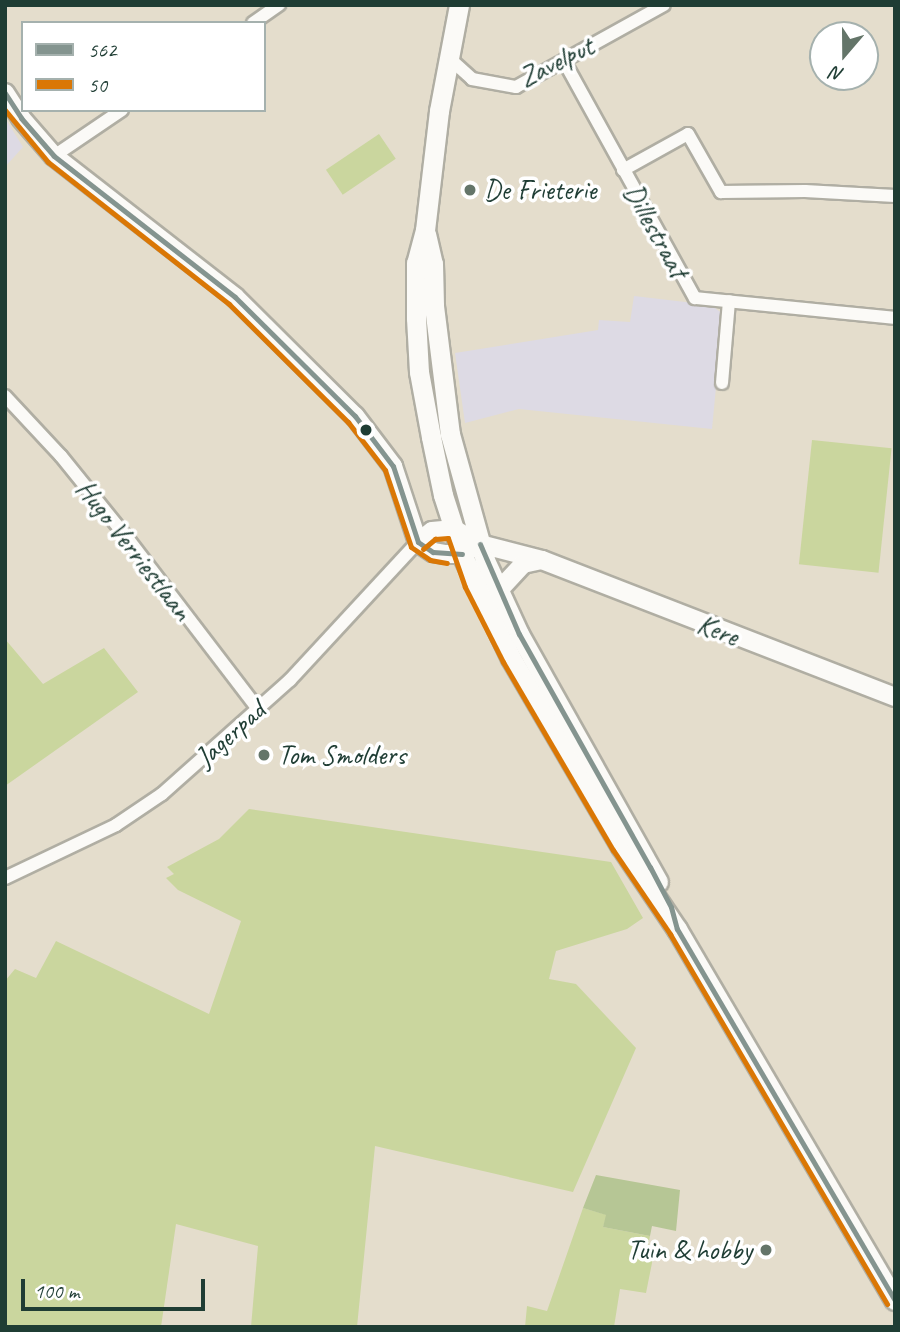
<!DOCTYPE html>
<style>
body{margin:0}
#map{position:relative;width:900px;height:1332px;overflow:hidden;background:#e4ddcc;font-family:Caveat,sans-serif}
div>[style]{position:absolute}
.built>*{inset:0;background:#dddae4}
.green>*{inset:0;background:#cad69e;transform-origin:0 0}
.forest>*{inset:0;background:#b6c695}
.roads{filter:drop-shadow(2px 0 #b0aea3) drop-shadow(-2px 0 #b0aea3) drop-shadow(0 2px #b0aea3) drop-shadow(0 -2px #b0aea3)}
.street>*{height:12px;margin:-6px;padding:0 6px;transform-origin:6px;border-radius:6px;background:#fbfaf7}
.secondary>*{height:18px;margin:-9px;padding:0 9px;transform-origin:9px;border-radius:9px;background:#fbfaf7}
.primary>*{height:19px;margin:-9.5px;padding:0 9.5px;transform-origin:9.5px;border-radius:9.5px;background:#fbfaf7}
.bus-1>*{height:5px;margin:-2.5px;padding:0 2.5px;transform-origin:2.5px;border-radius:2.5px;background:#84948f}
.bus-2>*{height:5px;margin:-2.5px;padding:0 2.5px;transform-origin:2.5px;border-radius:2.5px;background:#da7705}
.dots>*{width:19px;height:19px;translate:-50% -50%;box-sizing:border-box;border:4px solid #fff;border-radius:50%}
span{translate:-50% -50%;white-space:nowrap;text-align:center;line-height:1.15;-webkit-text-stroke:7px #fff;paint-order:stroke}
.street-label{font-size:28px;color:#1f3d34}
.poi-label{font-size:28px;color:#1f3d34}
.left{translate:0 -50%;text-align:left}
.right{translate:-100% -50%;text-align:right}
.frame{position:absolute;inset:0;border:7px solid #1f3d34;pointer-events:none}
.legend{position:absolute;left:21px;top:21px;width:245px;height:91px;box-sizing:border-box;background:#fff;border:2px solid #a5b1ae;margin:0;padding:9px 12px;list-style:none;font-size:21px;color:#1f3d34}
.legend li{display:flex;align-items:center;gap:14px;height:35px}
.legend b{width:35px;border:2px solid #a5b1ae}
.north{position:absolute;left:809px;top:21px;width:70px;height:70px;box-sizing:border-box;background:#fff;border:2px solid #a5b1ae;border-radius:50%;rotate:200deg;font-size:19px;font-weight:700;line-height:28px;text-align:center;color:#1f3d34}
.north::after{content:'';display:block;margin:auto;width:24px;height:32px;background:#647569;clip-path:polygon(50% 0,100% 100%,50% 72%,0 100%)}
.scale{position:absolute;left:21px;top:1279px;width:184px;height:32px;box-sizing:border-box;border:4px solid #1f3d34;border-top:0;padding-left:9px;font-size:21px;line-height:24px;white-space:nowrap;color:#1f3d34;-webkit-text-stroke:5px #fff;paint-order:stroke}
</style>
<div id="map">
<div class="built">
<i style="clip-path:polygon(5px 118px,23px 147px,5px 167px)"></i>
<i style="clip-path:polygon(634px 296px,711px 305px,723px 314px,712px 429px,519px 409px,465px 423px,455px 353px,598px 330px,599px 320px,630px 322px)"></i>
</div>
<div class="green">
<i style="left:379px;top:134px;width:30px;height:64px;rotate:56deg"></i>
<i style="left:812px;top:440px;width:80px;height:125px;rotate:6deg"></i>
<i style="clip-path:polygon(5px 639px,43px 684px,104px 648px,138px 692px,5px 786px)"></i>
<i style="clip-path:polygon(249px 809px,611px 862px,643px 918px,627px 929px,556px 951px,549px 979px,576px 984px,636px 1048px,573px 1192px,375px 1146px,357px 1327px,251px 1327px,258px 1246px,176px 1224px,161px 1327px,5px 1327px,5px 981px,15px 969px,36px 978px,56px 941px,209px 1014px,241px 921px,178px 890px,166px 878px,174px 874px,167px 867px,219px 839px)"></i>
<i style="clip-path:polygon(583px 1208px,607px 1215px,603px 1227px,650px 1236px,648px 1246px,655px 1248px,646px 1293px,620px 1289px,614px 1327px,525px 1327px,527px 1306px,547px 1311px)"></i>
</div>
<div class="forest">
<i style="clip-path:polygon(596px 1175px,680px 1190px,676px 1231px,652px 1226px,650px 1236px,603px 1227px,606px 1215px,583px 1208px)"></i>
</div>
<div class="roads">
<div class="street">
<i style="left:253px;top:23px;width:32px;rotate:-35deg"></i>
<i style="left:449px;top:58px;width:31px;rotate:42deg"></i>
<i style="left:472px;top:79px;width:45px;rotate:10.3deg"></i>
<i style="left:516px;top:87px;width:169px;rotate:-29deg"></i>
<i style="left:564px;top:61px;width:271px;rotate:61.1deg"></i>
<i style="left:695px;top:298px;width:201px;rotate:5.7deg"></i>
<i style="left:54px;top:156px;width:82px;rotate:-34.1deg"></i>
<i style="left:623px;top:170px;width:74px;rotate:-29deg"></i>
<i style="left:688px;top:134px;width:67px;rotate:60.4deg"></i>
<i style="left:721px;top:192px;width:84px;rotate:-0.7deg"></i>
<i style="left:805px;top:191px;width:90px;rotate:3.2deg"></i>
<i style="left:722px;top:383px;width:82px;rotate:-85.1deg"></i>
<i style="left:5px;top:396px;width:82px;rotate:47deg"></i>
<i style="left:61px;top:456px;width:107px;rotate:51.1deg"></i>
<i style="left:128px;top:539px;width:214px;rotate:52.6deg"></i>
<i style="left:5px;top:878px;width:123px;rotate:-25.5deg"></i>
<i style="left:116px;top:825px;width:55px;rotate:-34deg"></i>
<i style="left:162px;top:794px;width:171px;rotate:-41.7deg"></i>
<i style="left:290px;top:680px;width:188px;rotate:-47.2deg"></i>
</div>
<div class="secondary">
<i style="left:5px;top:93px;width:30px;rotate:57deg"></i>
<i style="left:21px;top:118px;width:50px;rotate:49deg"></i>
<i style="left:54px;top:156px;width:229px;rotate:37.9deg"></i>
<i style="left:235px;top:297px;width:169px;rotate:44.8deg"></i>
<i style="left:355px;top:416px;width:63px;rotate:52.8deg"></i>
<i style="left:393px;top:466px;width:80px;rotate:71.8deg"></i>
<i style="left:418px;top:542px;width:18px;rotate:34deg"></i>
<i style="left:433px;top:552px;width:13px;rotate:9deg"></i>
<i style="left:446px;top:554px;width:16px"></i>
<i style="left:462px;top:554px;width:21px;rotate:-29deg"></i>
<i style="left:418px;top:542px;width:18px;rotate:-38deg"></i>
<i style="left:432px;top:531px;width:22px;rotate:-5deg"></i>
<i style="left:454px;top:529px;width:30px;rotate:30deg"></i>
<i style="left:480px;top:544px;width:64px;rotate:14.5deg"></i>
<i style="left:542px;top:560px;width:379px;rotate:21.2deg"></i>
<i style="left:499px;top:590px;width:35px;rotate:-47deg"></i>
<i style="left:523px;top:564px;width:19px;rotate:-12deg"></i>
</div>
<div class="primary">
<i style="left:459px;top:5px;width:108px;rotate:100.7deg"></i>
<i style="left:439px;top:111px;width:120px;rotate:96.7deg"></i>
<i style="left:425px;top:230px;width:34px;rotate:105deg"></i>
<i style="left:416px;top:263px;width:55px;rotate:90deg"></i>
<i style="left:416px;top:318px;width:54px;rotate:86.8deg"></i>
<i style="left:419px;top:372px;width:66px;rotate:79.5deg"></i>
<i style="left:431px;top:437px;width:59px;rotate:78.3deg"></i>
<i style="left:443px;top:495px;width:62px;rotate:72.1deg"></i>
<i style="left:462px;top:554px;width:115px;rotate:64.8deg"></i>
<i style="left:511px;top:658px;width:218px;rotate:59.7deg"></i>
<i style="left:621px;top:846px;width:100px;rotate:56deg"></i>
<i style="left:677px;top:929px;width:430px;rotate:59.6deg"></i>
<i style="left:426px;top:234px;width:31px;rotate:77deg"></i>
<i style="left:433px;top:264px;width:42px;rotate:88.6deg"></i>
<i style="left:434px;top:306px;width:129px;rotate:82.9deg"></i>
<i style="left:450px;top:434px;width:131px;rotate:74.5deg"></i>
<i style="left:485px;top:560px;width:81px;rotate:65.3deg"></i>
<i style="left:519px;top:634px;width:284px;rotate:60.7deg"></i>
</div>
</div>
<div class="bus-1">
<i style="left:5px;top:93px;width:30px;rotate:57deg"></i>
<i style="left:21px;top:118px;width:50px;rotate:49deg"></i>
<i style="left:54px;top:156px;width:229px;rotate:37.9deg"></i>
<i style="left:235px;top:297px;width:169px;rotate:44.8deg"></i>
<i style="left:355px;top:416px;width:63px;rotate:52.8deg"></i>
<i style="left:393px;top:466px;width:80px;rotate:71.8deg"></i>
<i style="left:418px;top:542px;width:18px;rotate:34deg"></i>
<i style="left:433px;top:552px;width:29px;rotate:4deg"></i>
<i style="left:480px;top:544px;width:98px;rotate:66.6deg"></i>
<i style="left:519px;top:634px;width:267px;rotate:60.7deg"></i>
<i style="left:650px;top:867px;width:45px;rotate:62.3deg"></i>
<i style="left:671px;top:907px;width:23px;rotate:75deg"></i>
<i style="left:677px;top:929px;width:430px;rotate:59.6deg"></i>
</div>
<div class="bus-2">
<i style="left:5px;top:110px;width:67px;rotate:50.4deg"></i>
<i style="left:48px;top:162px;width:230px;rotate:38.1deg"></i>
<i style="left:229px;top:304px;width:168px;rotate:44.8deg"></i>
<i style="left:348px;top:422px;width:61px;rotate:52.4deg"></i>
<i style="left:385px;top:470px;width:81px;rotate:71.3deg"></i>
<i style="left:411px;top:547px;width:23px;rotate:34deg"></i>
<i style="left:430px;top:560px;width:17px;rotate:10deg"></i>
<i style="left:423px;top:549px;width:16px;rotate:-40deg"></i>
<i style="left:435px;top:539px;width:13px;rotate:-4deg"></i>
<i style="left:448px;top:538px;width:52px;rotate:70.9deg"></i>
<i style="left:465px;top:587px;width:84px;rotate:63.1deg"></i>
<i style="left:503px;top:662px;width:218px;rotate:59.7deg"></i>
<i style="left:613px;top:850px;width:102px;rotate:55.8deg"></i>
<i style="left:670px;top:934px;width:429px;rotate:59.6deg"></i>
</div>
<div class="dots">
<i style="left:470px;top:190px;background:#647569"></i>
<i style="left:366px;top:430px;background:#1f3d34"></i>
<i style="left:264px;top:755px;background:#647569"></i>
<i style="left:766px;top:1250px;background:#647569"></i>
</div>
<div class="street-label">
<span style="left:556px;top:62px;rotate:-26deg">Zavelput</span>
<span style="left:656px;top:231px;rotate:61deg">Dillestraat</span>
<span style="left:134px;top:550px;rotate:52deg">Hugo Verriestlaan</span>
<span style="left:718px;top:630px;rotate:21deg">Kere</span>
<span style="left:230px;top:734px;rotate:-42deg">Jagerpad</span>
</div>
<div class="poi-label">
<span class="left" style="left:484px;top:190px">De Frieterie</span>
<span class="left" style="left:278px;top:755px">Tom Smolders</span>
<span class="right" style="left:752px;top:1250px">Tuin &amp; hobby</span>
</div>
<div class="frame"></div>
<ul class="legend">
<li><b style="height:9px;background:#84948f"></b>562</li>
<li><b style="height:9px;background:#da7705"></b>50</li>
</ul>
<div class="north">N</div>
<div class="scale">100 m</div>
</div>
